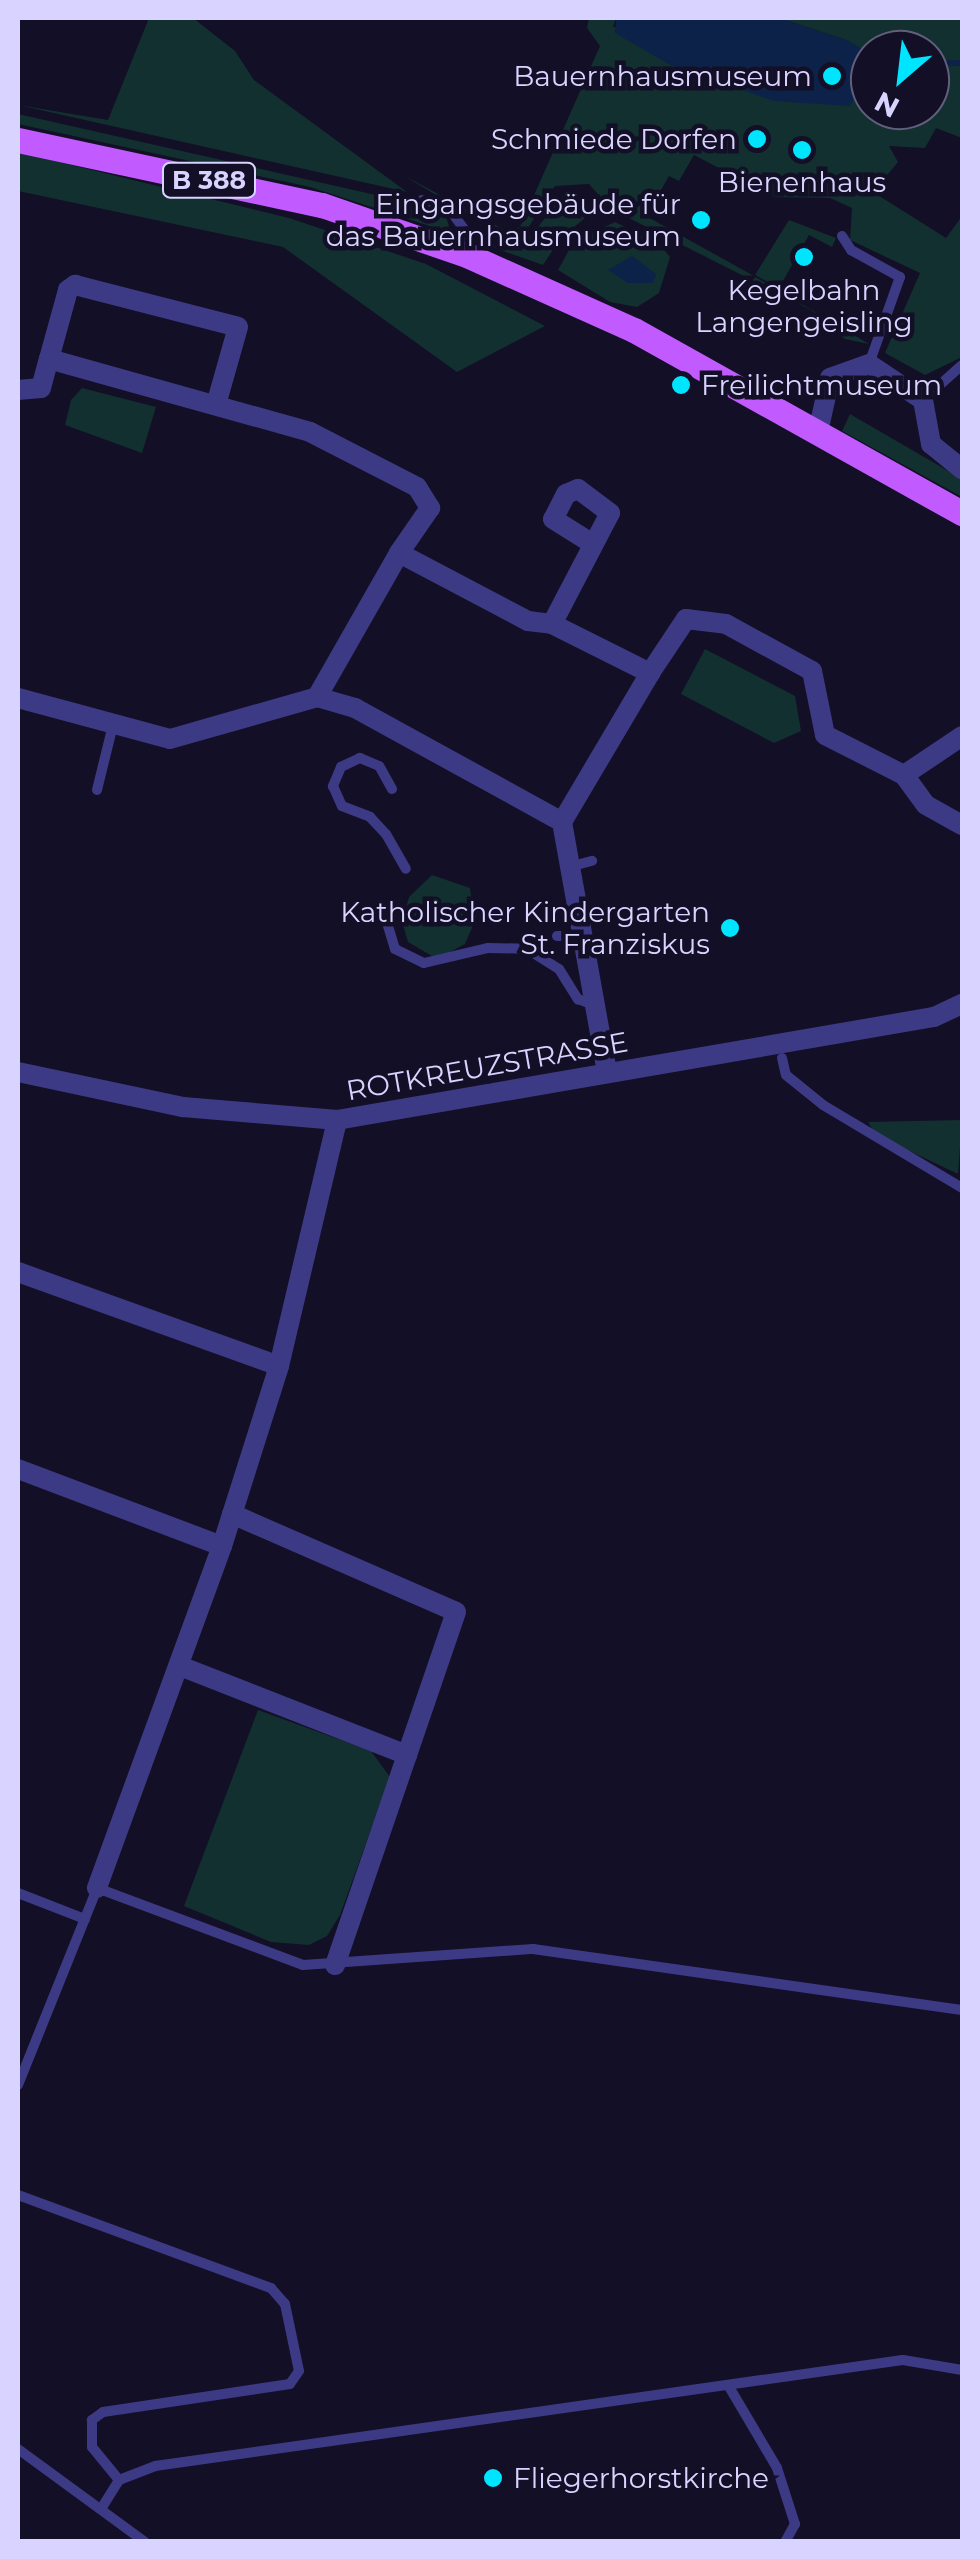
<!DOCTYPE html>
<meta charset="utf-8">
<style>
body{margin:0}
#map{position:relative;width:980px;height:2559px;overflow:hidden;background:#130f26;font-family:Montserrat,sans-serif}
div>[style]{position:absolute}
.green>*{inset:0;background:#12302f}
.water>*{inset:0;background:#0c2248}
.stream>*{height:6px;margin:-3px;padding:0 3px;transform-origin:3px;border-radius:3px;background:#0c2248}
.lane>*{height:10px;margin:-5px;padding:0 5px;transform-origin:5px;border-radius:5px;background:#3d3a85}
.street>*{height:20px;margin:-10px;padding:0 10px;transform-origin:10px;border-radius:10px;background:#3d3a85}
.primary>*{height:25px;margin:-12.5px;padding:0 12.5px;transform-origin:12.5px;border-radius:12.5px;background:#c25bff}
.dots>*{width:28px;height:28px;translate:-50% -50%;box-sizing:border-box;border:5px solid #130f26;border-radius:50%}
span{translate:-50% -50%;white-space:nowrap;text-align:center;line-height:1.15;-webkit-text-stroke:9px #130f26;paint-order:stroke}
.shield-label span{padding:2px 8px;background:#130f26;border:2px solid;border-radius:8px;-webkit-text-stroke-width:0}
.shield-label{font-size:25px;color:#d9d4ff;font-weight:700}
.poi-label{font-size:28px;color:#d9d4ff}
.right{translate:-100% -50%;text-align:right}
.left{translate:0 -50%;text-align:left}
.street-label{font-size:28px;color:#d9d4ff}
.frame{position:absolute;inset:0;border:20px solid #d9d4ff;pointer-events:none}
.north{position:absolute;left:850px;top:30px;width:100px;height:100px;box-sizing:border-box;background:#130f26;border:2px solid #625e7d;border-radius:50%;rotate:208deg;font-size:28px;font-weight:700;line-height:40px;text-align:center;color:#d9d4ff}
.north::after{content:'';display:block;margin:auto;width:35px;height:45px;background:#00e5ff;clip-path:polygon(50% 0,100% 100%,50% 72%,0 100%)}
</style>
<div id="map">
<div class="green">
<i style="clip-path:polygon(149px 18px,193px 18px,235px 51px,254px 80px,407px 192px,18px 105px,108px 120px)"></i>
<i style="clip-path:polygon(evenodd,589px 18px,616px 18px,613px 27px,849px 41px,779px 18px,962px 18px,962px 138px,936px 128px,925px 148px,889px 146px,898px 162px,873px 192px,946px 238px,962px 216px,962px 357px,925px 375px,885px 353px,920px 273px,850px 240px,852px 208px,830px 198px,774px 197px,694px 155px,679px 181px,669px 176px,646px 216px,754px 276px,869px 344px,845px 339px,811px 310px,611px 209px,589px 184px,555px 186px,528px 228px,507px 238px,403px 175px,507px 231px,520px 227px,600px 46px,587px 28px,589px 18px,870px 50px,930px 50px,930px 110px,870px 110px,870px 50px)"></i>
<i style="clip-path:polygon(18px 114px,429px 207px,445px 213px,451px 233px,310px 187px,18px 124px)"></i>
<i style="clip-path:polygon(18px 152px,289px 218px,426px 264px,545px 326px,457px 372px,283px 247px,18px 191px)"></i>
<i style="clip-path:polygon(566px 192px,581px 195px,592px 212px,560px 239px,543px 265px,472px 240px,508px 249px,525px 243px)"></i>
<i style="clip-path:polygon(789px 220px,836px 238px,832px 247px,809px 235px,779px 288px,755px 275px)"></i>
<i style="clip-path:polygon(615px 222px,659px 243px,670px 257px,659px 293px,637px 307px,610px 302px,558px 270px,574px 241px)"></i>
<i style="clip-path:polygon(82px 388px,156px 407px,142px 453px,65px 425px,71px 400px)"></i>
<i style="clip-path:polygon(850px 414px,962px 479px,962px 497px,842px 431px)"></i>
<i style="clip-path:polygon(705px 649px,795px 696px,801px 731px,774px 743px,681px 694px)"></i>
<i style="clip-path:polygon(432px 875px,470px 888px,474px 923px,465px 944px,437px 959px,408px 942px,402px 922px,409px 897px)"></i>
<i style="clip-path:polygon(962px 1120px,958px 1174px,876px 1135px,868px 1122px)"></i>
<i style="clip-path:polygon(258px 1710px,371px 1751px,390px 1777px,340px 1915px,327px 1936px,309px 1945px,271px 1942px,184px 1906px)"></i>
</div>
<div class="water">
<i style="clip-path:polygon(616px 18px,779px 18px,849px 41px,869px 53px,870px 65px,850px 106px,774px 101px,672px 66px,615px 33px)"></i>
<i style="clip-path:polygon(632px 256px,656px 274px,653px 283px,628px 283px,608px 270px)"></i>
</div>
<div class="stream">
<i style="left:930px;top:63px;width:32px"></i>
</div>
<div class="lane">
<i style="left:422px;top:200px;width:34px;rotate:24deg"></i>
<i style="left:453px;top:214px;width:17px;rotate:54deg"></i>
<i style="left:463px;top:228px;width:22px;rotate:100deg"></i>
<i style="left:842px;top:236px;width:17px;rotate:57deg"></i>
<i style="left:851px;top:250px;width:56px;rotate:28.9deg"></i>
<i style="left:900px;top:277px;width:92px;rotate:109.6deg"></i>
<i style="left:923px;top:400px;width:52px;rotate:-41.9deg"></i>
<i style="left:392px;top:789px;width:26px;rotate:-119deg"></i>
<i style="left:379px;top:766px;width:21px;rotate:-157deg"></i>
<i style="left:360px;top:758px;width:21px;rotate:155deg"></i>
<i style="left:341px;top:767px;width:21px;rotate:113deg"></i>
<i style="left:333px;top:786px;width:22px;rotate:66deg"></i>
<i style="left:342px;top:806px;width:30px;rotate:21deg"></i>
<i style="left:370px;top:817px;width:23px;rotate:47deg"></i>
<i style="left:386px;top:834px;width:40px;rotate:60.3deg"></i>
<i style="left:97px;top:790px;width:67px;rotate:-76.2deg"></i>
<i style="left:569px;top:867px;width:24px;rotate:-15deg"></i>
<i style="left:388px;top:926px;width:24px;rotate:73deg"></i>
<i style="left:395px;top:949px;width:32px;rotate:26deg"></i>
<i style="left:424px;top:963px;width:66px;rotate:-13.2deg"></i>
<i style="left:488px;top:948px;width:39px;rotate:1deg"></i>
<i style="left:527px;top:949px;width:38px;rotate:32deg"></i>
<i style="left:559px;top:969px;width:36px;rotate:58deg"></i>
<i style="left:578px;top:999px;width:17px;rotate:21deg"></i>
<i style="left:557px;top:936px;width:23px"></i>
<i style="left:782px;top:1058px;width:17px;rotate:77deg"></i>
<i style="left:786px;top:1075px;width:48px;rotate:39deg"></i>
<i style="left:823px;top:1105px;width:162px;rotate:30.8deg"></i>
<i style="left:18px;top:1893px;width:72px;rotate:21.2deg"></i>
<i style="left:18px;top:2085px;width:212px;rotate:-68.1deg"></i>
<i style="left:97px;top:1888px;width:220px;rotate:20.5deg"></i>
<i style="left:303px;top:1965px;width:231px;rotate:-4deg"></i>
<i style="left:533px;top:1949px;width:433px;rotate:8.1deg"></i>
<i style="left:18px;top:2195px;width:270px;rotate:20.2deg"></i>
<i style="left:271px;top:2288px;width:21px;rotate:49deg"></i>
<i style="left:285px;top:2304px;width:68px;rotate:78.2deg"></i>
<i style="left:299px;top:2371px;width:16px;rotate:125deg"></i>
<i style="left:290px;top:2384px;width:189px;rotate:171.5deg"></i>
<i style="left:103px;top:2412px;width:14px;rotate:144deg"></i>
<i style="left:92px;top:2420px;width:27px;rotate:90deg"></i>
<i style="left:92px;top:2447px;width:43px;rotate:50.7deg"></i>
<i style="left:728px;top:2385px;width:96px;rotate:59.4deg"></i>
<i style="left:777px;top:2468px;width:59px;rotate:72.2deg"></i>
<i style="left:795px;top:2524px;width:21px;rotate:119deg"></i>
<i style="left:18px;top:2449px;width:157px;rotate:36.2deg"></i>
<i style="left:101px;top:2509px;width:34px;rotate:-58deg"></i>
<i style="left:119px;top:2480px;width:39px;rotate:-21deg"></i>
<i style="left:155px;top:2466px;width:755px;rotate:-8.07deg"></i>
<i style="left:903px;top:2360px;width:60px;rotate:9.6deg"></i>
</div>
<div class="street">
<i style="left:49px;top:359px;width:72px;rotate:-74.6deg"></i>
<i style="left:68px;top:290px;width:9px;rotate:-36deg"></i>
<i style="left:75px;top:285px;width:168px;rotate:14.4deg"></i>
<i style="left:238px;top:327px;width:81px;rotate:105.8deg"></i>
<i style="left:18px;top:390px;width:23px;rotate:-5deg"></i>
<i style="left:41px;top:388px;width:30px;rotate:-75deg"></i>
<i style="left:49px;top:359px;width:271px;rotate:15.6deg"></i>
<i style="left:310px;top:432px;width:120px;rotate:27.2deg"></i>
<i style="left:417px;top:487px;width:25px;rotate:58deg"></i>
<i style="left:430px;top:508px;width:55px;rotate:124.6deg"></i>
<i style="left:399px;top:553px;width:146px;rotate:27.8deg"></i>
<i style="left:528px;top:621px;width:24px;rotate:7deg"></i>
<i style="left:552px;top:624px;width:110px;rotate:26.6deg"></i>
<i style="left:650px;top:673px;width:65px;rotate:-56.3deg"></i>
<i style="left:686px;top:619px;width:40px;rotate:7.1deg"></i>
<i style="left:726px;top:624px;width:98px;rotate:28.7deg"></i>
<i style="left:812px;top:671px;width:65px;rotate:78.5deg"></i>
<i style="left:825px;top:735px;width:89px;rotate:26.9deg"></i>
<i style="left:904px;top:775px;width:37px;rotate:54deg"></i>
<i style="left:926px;top:805px;width:41px;rotate:29.1deg"></i>
<i style="left:818px;top:432px;width:55px;rotate:-77.5deg"></i>
<i style="left:830px;top:378px;width:41px;rotate:-19.7deg"></i>
<i style="left:869px;top:364px;width:65px;rotate:33.7deg"></i>
<i style="left:923px;top:400px;width:45px;rotate:79.7deg"></i>
<i style="left:931px;top:444px;width:40px;rotate:39deg"></i>
<i style="left:552px;top:624px;width:125px;rotate:-62.4deg"></i>
<i style="left:610px;top:513px;width:40px;rotate:-143deg"></i>
<i style="left:578px;top:489px;width:13px;rotate:157deg"></i>
<i style="left:566px;top:494px;width:28px;rotate:117deg"></i>
<i style="left:553px;top:519px;width:47px;rotate:32deg"></i>
<i style="left:317px;top:697px;width:166px;rotate:-60.3deg"></i>
<i style="left:18px;top:698px;width:157px;rotate:15.1deg"></i>
<i style="left:170px;top:739px;width:153px;rotate:-15.9deg"></i>
<i style="left:317px;top:697px;width:40px;rotate:16deg"></i>
<i style="left:355px;top:708px;width:236px;rotate:28.8deg"></i>
<i style="left:904px;top:775px;width:70px;rotate:-33.9deg"></i>
<i style="left:562px;top:822px;width:254px;rotate:79.8deg"></i>
<i style="left:562px;top:822px;width:173px;rotate:-59.4deg"></i>
<i style="left:18px;top:1072px;width:169px;rotate:12deg"></i>
<i style="left:183px;top:1107px;width:155px;rotate:4.8deg"></i>
<i style="left:337px;top:1120px;width:606px;rotate:-9.79deg"></i>
<i style="left:934px;top:1017px;width:31px;rotate:-25deg"></i>
<i style="left:18px;top:1272px;width:277px;rotate:19.8deg"></i>
<i style="left:18px;top:1469px;width:218px;rotate:20.7deg"></i>
<i style="left:222px;top:1546px;width:364px;rotate:110.1deg"></i>
<i style="left:232px;top:1514px;width:244px;rotate:23.6deg"></i>
<i style="left:456px;top:1612px;width:151px;rotate:108.9deg"></i>
<i style="left:222px;top:1546px;width:189px;rotate:-72.4deg"></i>
<i style="left:279px;top:1366px;width:253px;rotate:-76.7deg"></i>
<i style="left:180px;top:1666px;width:244px;rotate:21.4deg"></i>
<i style="left:407px;top:1755px;width:222px;rotate:108.9deg"></i>
</div>
<div class="primary">
<i style="left:18px;top:140px;width:311px;rotate:12.1deg"></i>
<i style="left:322px;top:205px;width:156px;rotate:19.1deg"></i>
<i style="left:469px;top:256px;width:181px;rotate:24.2deg"></i>
<i style="left:634px;top:330px;width:376px;rotate:29.2deg"></i>
</div>
<div class="dots">
<i style="left:832px;top:76px;background:#00e5ff"></i>
<i style="left:757px;top:139px;background:#00e5ff"></i>
<i style="left:802px;top:150px;background:#00e5ff"></i>
<i style="left:701px;top:220px;background:#00e5ff"></i>
<i style="left:804px;top:257px;background:#00e5ff"></i>
<i style="left:681px;top:385px;background:#00e5ff"></i>
<i style="left:730px;top:928px;background:#00e5ff"></i>
<i style="left:493px;top:2478px;background:#00e5ff"></i>
</div>
<div class="shield-label">
<span style="left:209px;top:180px">B 388</span>
</div>
<div class="poi-label">
<span class="right" style="left:812px;top:76px">Bauernhausmuseum</span>
<span class="right" style="left:737px;top:139px">Schmiede Dorfen</span>
<span style="left:802px;top:182px">Bienenhaus</span>
<span class="right" style="left:681px;top:220px">Eingangsgebäude für<br>das Bauernhausmuseum</span>
<span style="left:804px;top:306px">Kegelbahn<br>Langengeisling</span>
<span class="left" style="left:701px;top:385px">Freilichtmuseum</span>
<span class="right" style="left:710px;top:928px">Katholischer Kindergarten<br>St. Franziskus</span>
<span class="left" style="left:513px;top:2478px">Fliegerhorstkirche</span>
</div>
<div class="street-label">
<span style="left:487px;top:1066px;rotate:-10deg">ROTKREUZSTRASSE</span>
</div>
<div class="frame"></div>
<div class="north">N</div>
</div>
